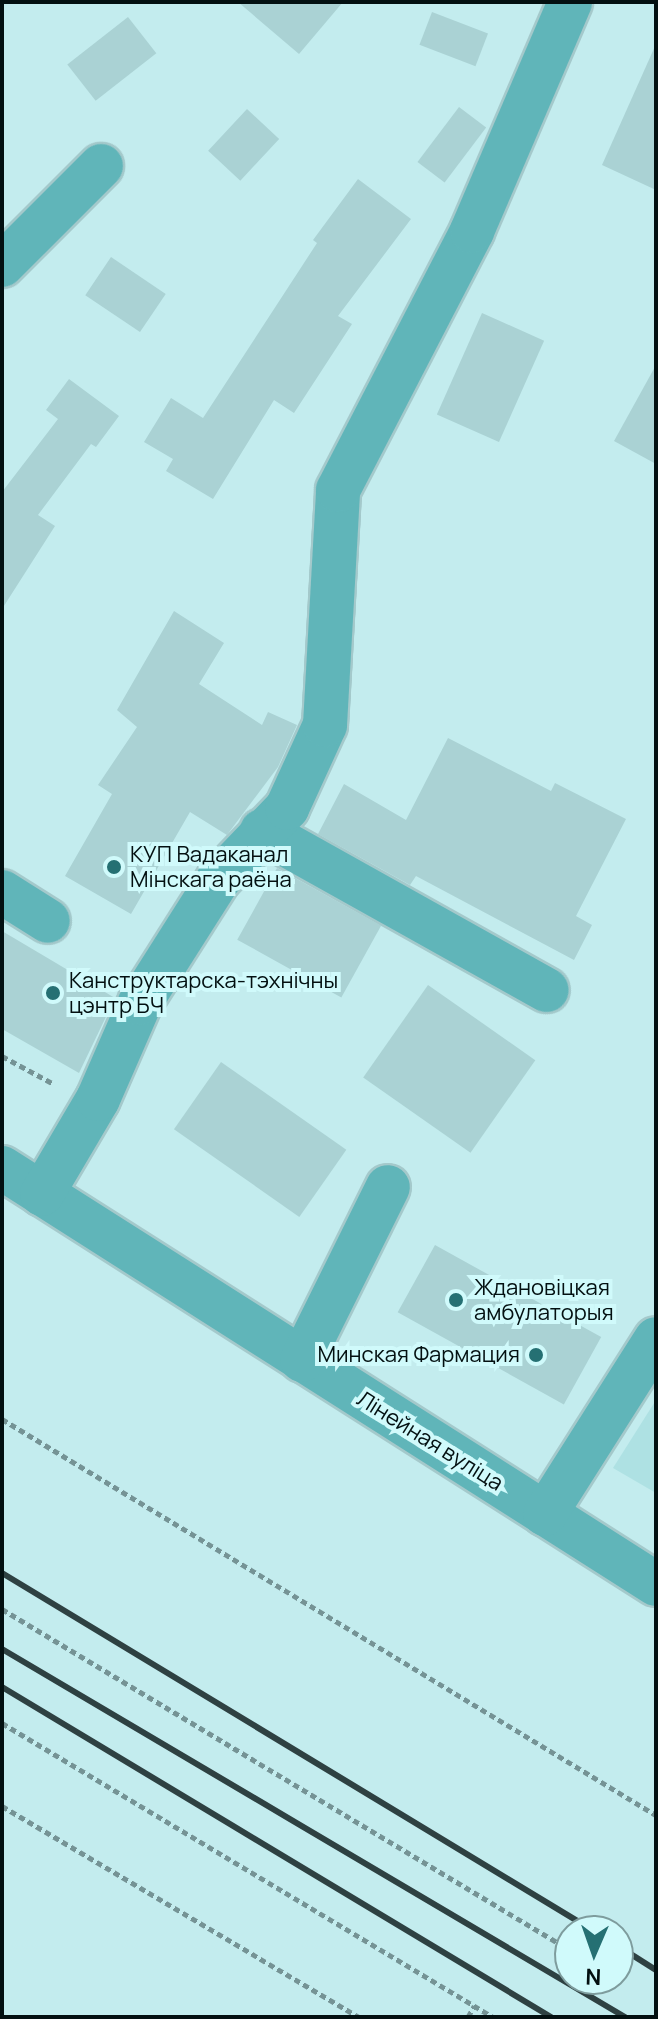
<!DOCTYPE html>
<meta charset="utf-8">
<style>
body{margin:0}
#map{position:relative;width:658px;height:2019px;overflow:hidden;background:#c3ecee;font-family:Manrope,sans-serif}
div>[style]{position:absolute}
.built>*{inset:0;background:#aee1e3}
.building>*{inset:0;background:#aad2d4;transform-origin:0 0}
.path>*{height:5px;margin-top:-2.5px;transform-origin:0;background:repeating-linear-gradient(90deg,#759395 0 6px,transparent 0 10px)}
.roads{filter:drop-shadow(2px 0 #a4c9cb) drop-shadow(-2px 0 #a4c9cb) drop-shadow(0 2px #a4c9cb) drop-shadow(0 -2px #a4c9cb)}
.minor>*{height:44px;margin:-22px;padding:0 22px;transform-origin:22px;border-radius:22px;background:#60b5b9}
.rail>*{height:6px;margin:-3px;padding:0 3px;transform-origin:3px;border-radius:3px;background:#2e4142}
.dots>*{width:22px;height:22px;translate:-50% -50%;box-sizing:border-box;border:4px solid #d0fafb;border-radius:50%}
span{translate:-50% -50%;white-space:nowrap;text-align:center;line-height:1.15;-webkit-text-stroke:8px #d0fafb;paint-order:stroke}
.poi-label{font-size:22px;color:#031011}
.left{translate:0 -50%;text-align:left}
.right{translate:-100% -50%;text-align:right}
.street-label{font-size:22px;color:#031011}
.frame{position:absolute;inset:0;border:4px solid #031011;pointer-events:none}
.north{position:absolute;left:554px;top:1915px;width:80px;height:80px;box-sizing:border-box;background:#d0fafb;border:2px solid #7e9c9d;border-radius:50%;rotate:182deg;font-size:22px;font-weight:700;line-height:32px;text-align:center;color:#031011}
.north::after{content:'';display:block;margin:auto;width:28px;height:36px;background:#257073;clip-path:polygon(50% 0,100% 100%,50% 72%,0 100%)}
</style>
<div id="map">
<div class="built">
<i style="clip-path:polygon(656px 1400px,656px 1493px,613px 1468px)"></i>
</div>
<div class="building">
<i style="clip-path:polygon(238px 2px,343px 2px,299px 54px)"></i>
<i style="left:432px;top:12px;width:60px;height:35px;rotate:21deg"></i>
<i style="left:128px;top:17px;width:46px;height:77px;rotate:52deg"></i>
<i style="clip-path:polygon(656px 44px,656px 190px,602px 165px)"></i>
<i style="left:459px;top:107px;width:34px;height:69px;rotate:37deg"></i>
<i style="left:247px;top:109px;width:44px;height:57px;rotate:43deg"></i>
<i style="clip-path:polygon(358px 179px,411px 219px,338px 316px,352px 324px,294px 413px,274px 400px,213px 499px,166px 471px,173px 459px,144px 442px,171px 398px,203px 418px,317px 243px,313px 240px)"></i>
<i style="left:111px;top:257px;width:66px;height:46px;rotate:34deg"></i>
<i style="left:482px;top:313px;width:68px;height:111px;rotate:24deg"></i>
<i style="clip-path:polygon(656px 365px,656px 464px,614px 441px)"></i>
<i style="clip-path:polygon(69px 379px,119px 416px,96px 447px,91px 444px,38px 515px,55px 526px,2px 609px,2px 492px,58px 419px,46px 410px)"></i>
<i style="clip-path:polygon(174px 611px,224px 643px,199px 684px,262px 725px,268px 712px,297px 725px,278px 767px,227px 835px,190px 812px,131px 914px,65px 876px,112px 794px,98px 785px,137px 727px,117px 710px)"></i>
<i style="clip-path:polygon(448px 738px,551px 791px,555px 783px,626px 819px,576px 916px,592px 925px,574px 960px,416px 876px,410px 885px,318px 834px,344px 784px,406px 820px)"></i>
<i style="left:277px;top:868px;width:119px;height:82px;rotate:29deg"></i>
<i style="clip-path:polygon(2px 931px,115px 998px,79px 1073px,2px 1029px)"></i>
<i style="left:428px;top:985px;width:131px;height:113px;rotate:35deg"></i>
<i style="left:221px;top:1062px;width:153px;height:82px;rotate:35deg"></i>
<i style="left:435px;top:1245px;width:190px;height:77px;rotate:29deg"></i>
</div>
<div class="path">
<i style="left:2px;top:1056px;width:59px;rotate:28.3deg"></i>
<i style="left:2px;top:1419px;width:765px;rotate:31.2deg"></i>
<i style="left:2px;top:1609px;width:662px;rotate:30.98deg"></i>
<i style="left:2px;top:1723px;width:572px;rotate:30.91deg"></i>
<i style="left:2px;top:1806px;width:415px;rotate:30.6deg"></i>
<i style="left:618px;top:1978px;width:4px;rotate:34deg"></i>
<i style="left:468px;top:2017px;width:13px;rotate:-61deg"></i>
</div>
<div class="roads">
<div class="minor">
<i style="left:2px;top:265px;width:140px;rotate:-45deg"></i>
<i style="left:262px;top:831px;width:326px;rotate:29.2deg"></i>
<i style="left:2px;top:892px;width:54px;rotate:32.2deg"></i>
<i style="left:2px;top:1168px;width:775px;rotate:32.46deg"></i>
<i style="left:42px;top:1194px;width:110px;rotate:-59.5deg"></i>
<i style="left:98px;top:1099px;width:105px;rotate:-66.4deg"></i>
<i style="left:140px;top:1003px;width:146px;rotate:-57.6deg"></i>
<i style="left:218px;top:880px;width:100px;rotate:-46.2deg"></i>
<i style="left:287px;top:808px;width:91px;rotate:-65.4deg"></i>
<i style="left:325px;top:725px;width:235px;rotate:-86.8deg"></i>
<i style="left:338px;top:490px;width:292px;rotate:-62.6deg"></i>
<i style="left:472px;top:231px;width:249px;rotate:-66.8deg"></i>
<i style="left:302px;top:1360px;width:193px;rotate:-63.6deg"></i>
<i style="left:545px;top:1514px;width:207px;rotate:-57.6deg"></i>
</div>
</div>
<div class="rail">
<i style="left:2px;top:1573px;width:692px;rotate:31.16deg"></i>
<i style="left:2px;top:1649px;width:724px;rotate:30.57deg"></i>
<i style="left:2px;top:1687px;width:641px;rotate:31.01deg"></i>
<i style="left:618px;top:1946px;width:45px;rotate:32.3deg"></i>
</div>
<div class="dots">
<i style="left:114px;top:867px;background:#257073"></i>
<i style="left:53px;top:993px;background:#257073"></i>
<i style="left:456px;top:1300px;background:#257073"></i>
<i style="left:536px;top:1355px;background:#257073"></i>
</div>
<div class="poi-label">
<span class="left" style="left:130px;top:867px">КУП Вадаканал<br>Мінскага раёна</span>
<span class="left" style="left:69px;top:993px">Канструктарска-тэхнічны<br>цэнтр БЧ</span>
<span class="left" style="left:474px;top:1300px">Ждановіцкая<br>амбулаторыя</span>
<span class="right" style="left:520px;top:1355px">Минская Фармация</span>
</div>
<div class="street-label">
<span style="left:430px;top:1441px;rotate:32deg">Лінейная вуліца</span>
</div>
<div class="frame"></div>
<div class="north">N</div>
</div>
